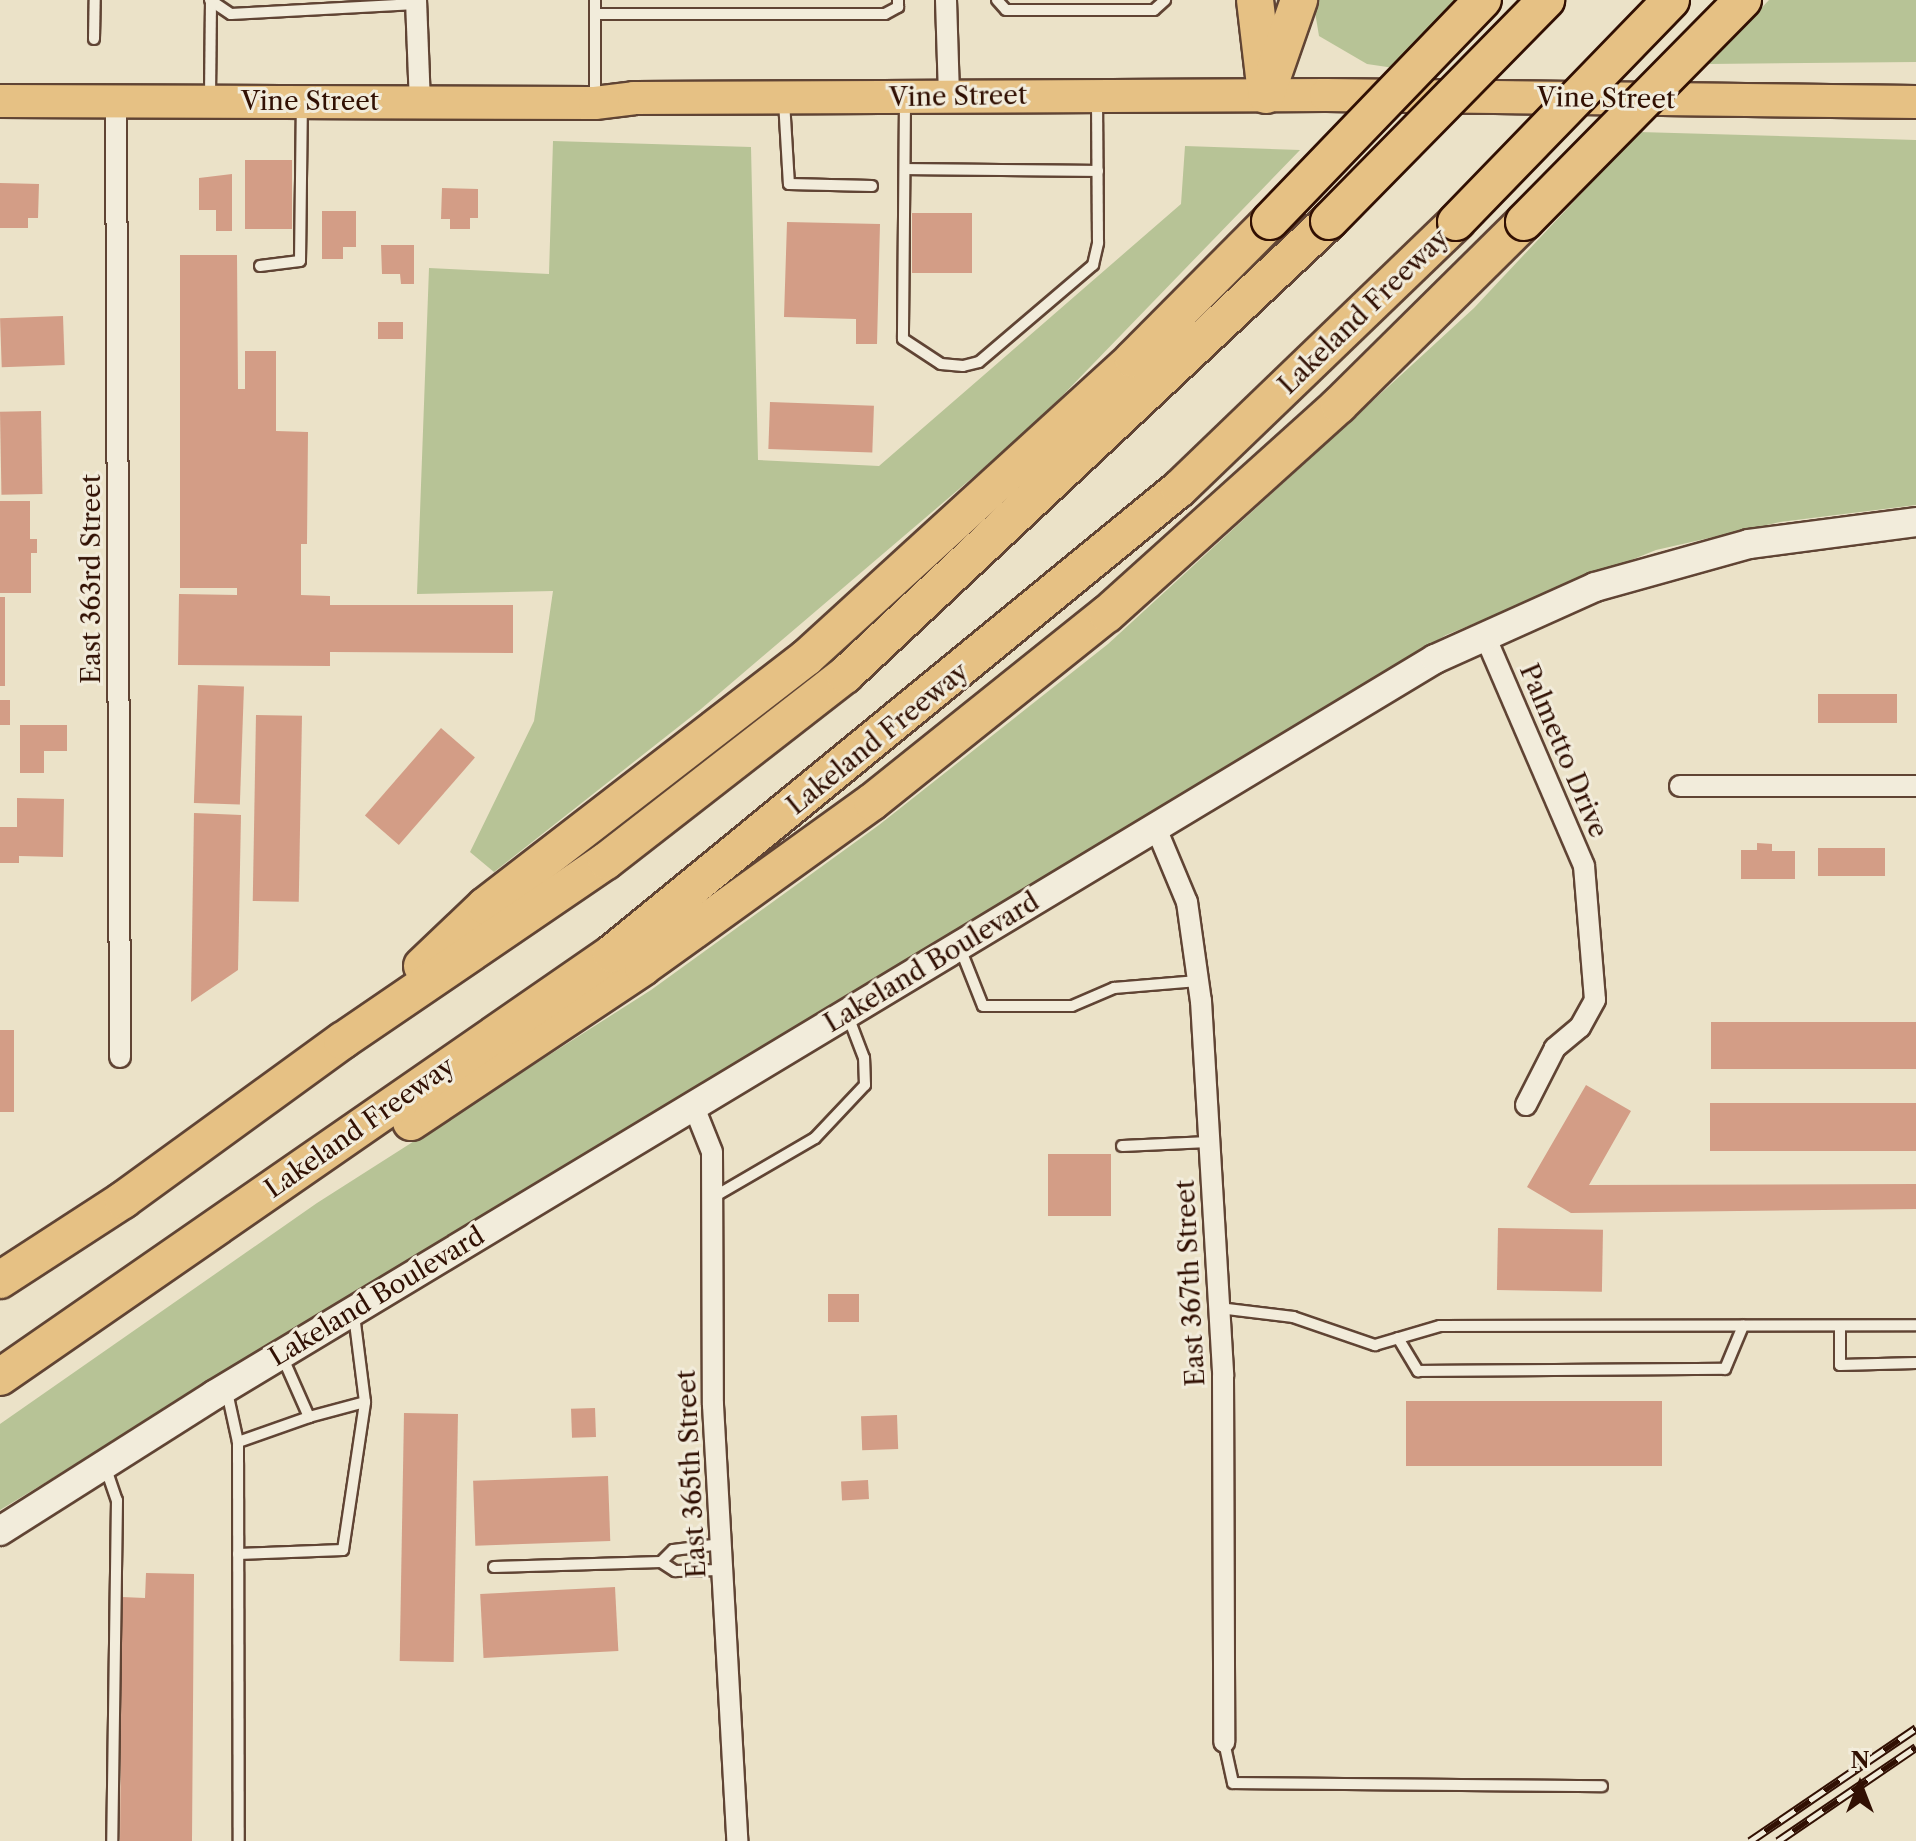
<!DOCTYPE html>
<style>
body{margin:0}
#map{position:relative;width:1916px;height:1841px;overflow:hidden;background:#ebe2c8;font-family:"Libre Caslon Text",serif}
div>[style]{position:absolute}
.green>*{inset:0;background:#b7c396}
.building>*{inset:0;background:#d39d86;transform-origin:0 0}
.roads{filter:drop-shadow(2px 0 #604434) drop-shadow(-2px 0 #604434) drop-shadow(0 2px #604434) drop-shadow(0 -2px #604434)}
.lane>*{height:10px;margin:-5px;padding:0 5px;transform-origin:5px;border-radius:5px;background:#f2ecdb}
.street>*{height:20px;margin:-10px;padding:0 10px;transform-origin:10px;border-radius:10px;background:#f2ecdb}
.secondary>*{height:28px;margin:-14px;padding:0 14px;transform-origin:14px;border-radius:14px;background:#f2ecdb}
.primary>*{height:32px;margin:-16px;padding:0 16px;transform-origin:16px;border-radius:16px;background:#e6c184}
.highway>*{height:36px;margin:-18px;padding:0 18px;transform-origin:18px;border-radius:18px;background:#e6c184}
.rail>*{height:9px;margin-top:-4.5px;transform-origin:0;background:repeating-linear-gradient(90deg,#f2ecdb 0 18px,#311003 0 36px);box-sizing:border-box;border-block:2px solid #311003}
.bridges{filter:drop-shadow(2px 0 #311003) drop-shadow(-2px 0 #311003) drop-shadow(0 2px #311003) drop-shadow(0 -2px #311003)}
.highway-bridge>*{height:36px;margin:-18px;padding:0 18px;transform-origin:18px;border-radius:18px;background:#e6c184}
span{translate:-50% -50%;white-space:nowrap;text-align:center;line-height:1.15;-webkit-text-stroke:6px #f2ecdb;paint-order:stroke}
.street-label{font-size:26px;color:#311003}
.north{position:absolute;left:1820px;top:1745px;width:80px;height:80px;-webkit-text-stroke:6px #f2ecdb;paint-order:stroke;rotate:0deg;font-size:22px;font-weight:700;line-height:32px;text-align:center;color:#311003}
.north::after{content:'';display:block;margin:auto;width:28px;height:36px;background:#311003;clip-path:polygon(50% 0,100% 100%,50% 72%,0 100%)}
</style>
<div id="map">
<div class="green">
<i style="clip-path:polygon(1313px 0,1460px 0,1394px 68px,1367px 64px,1319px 36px)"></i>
<i style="clip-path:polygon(1769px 0,1916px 0,1916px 62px,1708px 64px)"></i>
<i style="clip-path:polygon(1639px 132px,1916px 140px,1916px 505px,1780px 522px,1656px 550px,1446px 635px,0 1510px,0 1424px,317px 1203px,651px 990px,879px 825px,1108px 644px,1474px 308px)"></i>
<i style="clip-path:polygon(553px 141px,751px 147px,758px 460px,879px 466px,1181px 204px,1185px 146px,1300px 150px,1033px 426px,701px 709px,494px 872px,470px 852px,534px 721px,553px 591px,417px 594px,429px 268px,549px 274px)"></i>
</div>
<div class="building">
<i style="left:245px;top:160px;width:47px;height:69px"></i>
<i style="clip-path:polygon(232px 174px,232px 231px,216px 231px,216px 210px,199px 210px,199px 178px)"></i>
<i style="clip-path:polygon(0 183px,39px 184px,38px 218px,28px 218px,28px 228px,0 228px)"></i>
<i style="clip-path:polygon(442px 188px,478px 189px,478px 218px,470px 218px,470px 229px,450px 229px,450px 219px,441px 219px)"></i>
<i style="clip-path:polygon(322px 211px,356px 211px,356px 247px,343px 247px,343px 259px,322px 259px)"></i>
<i style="left:912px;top:213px;width:60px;height:60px"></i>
<i style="clip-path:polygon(787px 222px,880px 224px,877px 344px,856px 344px,856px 319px,784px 317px)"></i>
<i style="clip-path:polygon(381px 245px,414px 245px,414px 284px,401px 284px,400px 274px,382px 274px)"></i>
<i style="clip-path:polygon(180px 255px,237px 255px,238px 389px,245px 389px,245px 351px,276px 351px,276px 431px,308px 432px,307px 544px,301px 544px,301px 595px,330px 596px,330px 605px,513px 605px,513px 653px,330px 652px,330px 666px,178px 665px,179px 594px,237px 595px,237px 588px,180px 588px)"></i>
<i style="left:63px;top:316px;width:49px;height:63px;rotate:88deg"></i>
<i style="left:378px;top:322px;width:25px;height:17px"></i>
<i style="left:770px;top:402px;width:104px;height:47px;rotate:2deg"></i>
<i style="left:41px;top:411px;width:83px;height:41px;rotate:89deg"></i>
<i style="clip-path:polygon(0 501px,30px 501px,30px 539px,37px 539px,37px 553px,31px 553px,31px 593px,0 593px)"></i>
<i style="left:0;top:597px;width:5px;height:89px"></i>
<i style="left:198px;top:685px;width:46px;height:118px;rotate:2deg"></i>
<i style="left:1818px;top:694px;width:79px;height:29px"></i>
<i style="left:0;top:700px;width:10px;height:25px"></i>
<i style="left:256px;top:715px;width:46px;height:186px;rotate:1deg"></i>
<i style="clip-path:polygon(20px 725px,67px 725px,67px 751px,44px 751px,44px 773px,20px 773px)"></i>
<i style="left:441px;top:728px;width:45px;height:116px;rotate:41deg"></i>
<i style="clip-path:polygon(17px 798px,64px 799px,63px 857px,19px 856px,19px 863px,0 863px,0 827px,17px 827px)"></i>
<i style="clip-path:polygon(194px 813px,241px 815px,238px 970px,191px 1002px)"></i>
<i style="clip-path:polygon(1757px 843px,1772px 844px,1772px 851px,1795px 851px,1795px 879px,1741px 879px,1741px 850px,1757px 850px)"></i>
<i style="left:1818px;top:848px;width:67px;height:28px"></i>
<i style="left:1711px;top:1022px;width:205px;height:47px"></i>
<i style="left:0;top:1030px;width:14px;height:82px"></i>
<i style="clip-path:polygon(1586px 1085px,1631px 1111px,1589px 1185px,1916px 1184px,1916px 1209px,1571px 1213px,1527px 1187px)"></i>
<i style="left:1710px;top:1103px;width:206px;height:48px"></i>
<i style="left:1048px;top:1154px;width:63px;height:62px"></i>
<i style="left:1498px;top:1228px;width:105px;height:62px;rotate:1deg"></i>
<i style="left:828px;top:1294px;width:31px;height:28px"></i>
<i style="left:1662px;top:1401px;width:65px;height:256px;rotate:90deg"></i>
<i style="left:595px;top:1408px;width:29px;height:24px;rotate:88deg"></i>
<i style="left:404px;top:1413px;width:54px;height:248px;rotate:1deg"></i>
<i style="left:897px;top:1415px;width:34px;height:36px;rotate:88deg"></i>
<i style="left:608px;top:1476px;width:65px;height:135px;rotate:88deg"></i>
<i style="left:868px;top:1480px;width:19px;height:27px;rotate:87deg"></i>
<i style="clip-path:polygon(146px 1573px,194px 1574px,192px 1841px,120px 1841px,122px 1597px,145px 1598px)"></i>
<i style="left:615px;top:1587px;width:64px;height:135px;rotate:87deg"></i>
</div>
<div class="roads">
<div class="lane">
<i style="left:210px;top:0;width:25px;rotate:34deg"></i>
<i style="left:231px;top:14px;width:185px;rotate:-3.1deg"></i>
<i style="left:997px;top:0;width:13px;rotate:48deg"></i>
<i style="left:1006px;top:10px;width:148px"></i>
<i style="left:1154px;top:10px;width:15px;rotate:-42deg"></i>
<i style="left:595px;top:14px;width:290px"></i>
<i style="left:885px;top:14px;width:15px;rotate:-28deg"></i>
<i style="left:898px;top:7px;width:7px;rotate:-90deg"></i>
<i style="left:94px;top:39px;width:39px;rotate:-89deg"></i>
<i style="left:210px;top:96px;width:94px;rotate:-89.4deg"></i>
<i style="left:595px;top:98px;width:98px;rotate:-90deg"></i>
<i style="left:784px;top:101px;width:83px;rotate:86.6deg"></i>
<i style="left:789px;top:184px;width:83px;rotate:1.4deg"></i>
<i style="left:905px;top:102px;width:237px;rotate:90.5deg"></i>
<i style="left:903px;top:339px;width:45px;rotate:33.3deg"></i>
<i style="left:941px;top:364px;width:22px;rotate:5deg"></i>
<i style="left:963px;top:366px;width:16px;rotate:-14deg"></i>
<i style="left:979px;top:362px;width:150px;rotate:-40.4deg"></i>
<i style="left:1093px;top:265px;width:23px;rotate:-77deg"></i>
<i style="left:1098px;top:243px;width:141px;rotate:-90.4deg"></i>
<i style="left:905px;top:169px;width:193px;rotate:0.6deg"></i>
<i style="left:260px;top:266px;width:40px;rotate:-7.1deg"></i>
<i style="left:300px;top:261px;width:153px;rotate:-89.3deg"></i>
<i style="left:960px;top:948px;width:62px;rotate:68.4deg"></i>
<i style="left:983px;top:1006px;width:89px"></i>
<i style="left:1072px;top:1006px;width:46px;rotate:-23.2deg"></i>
<i style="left:1114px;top:988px;width:84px;rotate:-4.8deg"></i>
<i style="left:1122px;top:1146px;width:87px;rotate:-2.6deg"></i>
<i style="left:712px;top:1198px;width:119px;rotate:-30.2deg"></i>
<i style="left:815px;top:1138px;width:73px;rotate:-46.7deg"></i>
<i style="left:865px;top:1085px;width:27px;rotate:-92deg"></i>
<i style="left:864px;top:1058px;width:45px;rotate:-110.9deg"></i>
<i style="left:1219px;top:1308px;width:75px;rotate:6.9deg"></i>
<i style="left:1293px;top:1317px;width:87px;rotate:18.9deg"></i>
<i style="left:1375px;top:1345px;width:68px;rotate:-16.3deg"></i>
<i style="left:1440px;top:1326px;width:476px;rotate:-0.1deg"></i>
<i style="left:1840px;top:1326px;width:39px;rotate:90deg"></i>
<i style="left:1840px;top:1365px;width:76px;rotate:-1.5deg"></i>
<i style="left:1398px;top:1338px;width:39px;rotate:59deg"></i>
<i style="left:1418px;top:1371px;width:307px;rotate:-0.4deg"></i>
<i style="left:1725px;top:1369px;width:47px;rotate:-67.3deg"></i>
<i style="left:282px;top:1356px;width:67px;rotate:66.1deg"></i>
<i style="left:309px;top:1417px;width:58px;rotate:-15deg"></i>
<i style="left:227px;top:1392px;width:51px;rotate:77.6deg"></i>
<i style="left:238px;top:1442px;width:399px;rotate:89.9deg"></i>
<i style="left:238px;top:1442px;width:75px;rotate:-19.4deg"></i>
<i style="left:105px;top:1466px;width:36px;rotate:71deg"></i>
<i style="left:117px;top:1500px;width:341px;rotate:90.8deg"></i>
<i style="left:721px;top:1544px;width:48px;rotate:172.9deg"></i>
<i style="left:673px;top:1550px;width:17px;rotate:135deg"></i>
<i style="left:661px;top:1562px;width:17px;rotate:33deg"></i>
<i style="left:675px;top:1571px;width:47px;rotate:-1.2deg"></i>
<i style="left:238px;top:1554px;width:105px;rotate:-2.2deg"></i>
<i style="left:343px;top:1550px;width:150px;rotate:-81.5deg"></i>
<i style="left:365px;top:1402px;width:88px;rotate:-97.2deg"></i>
<i style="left:494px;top:1567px;width:167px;rotate:-1.7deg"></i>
<i style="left:1224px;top:1742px;width:42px;rotate:77.6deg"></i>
<i style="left:1233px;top:1783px;width:369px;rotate:0.5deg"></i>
</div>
<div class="street">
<i style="left:416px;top:0;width:102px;rotate:87.8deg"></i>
<i style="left:946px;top:0;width:97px;rotate:88.2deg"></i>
<i style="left:116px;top:102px;width:955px;rotate:89.76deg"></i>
<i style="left:1485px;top:636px;width:250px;rotate:66.7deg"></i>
<i style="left:1584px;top:866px;width:134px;rotate:85.3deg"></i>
<i style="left:1595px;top:1000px;width:31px;rotate:119deg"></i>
<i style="left:1580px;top:1027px;width:33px;rotate:140deg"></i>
<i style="left:1555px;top:1048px;width:64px;rotate:117deg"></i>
<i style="left:1680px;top:786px;width:236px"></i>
<i style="left:1156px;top:828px;width:80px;rotate:67.3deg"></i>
<i style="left:1187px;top:902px;width:100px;rotate:82deg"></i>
<i style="left:1201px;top:1001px;width:376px;rotate:86.6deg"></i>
<i style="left:1223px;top:1376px;width:366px;rotate:89.8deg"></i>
<i style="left:694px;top:1107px;width:48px;rotate:68.2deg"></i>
<i style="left:712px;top:1152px;width:253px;rotate:89.8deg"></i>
<i style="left:713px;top:1405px;width:437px;rotate:86.8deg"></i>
</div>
<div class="secondary">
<i style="left:0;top:1531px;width:254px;rotate:-32.4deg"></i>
<i style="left:214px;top:1395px;width:1426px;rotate:-31.08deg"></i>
<i style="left:1435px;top:659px;width:175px;rotate:-24.2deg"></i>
<i style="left:1595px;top:587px;width:160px;rotate:-15.6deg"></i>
<i style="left:1749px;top:544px;width:168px;rotate:-7.5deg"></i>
</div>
<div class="primary">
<i style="left:0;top:101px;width:595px;rotate:0.19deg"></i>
<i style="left:595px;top:103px;width:39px;rotate:-7deg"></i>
<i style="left:634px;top:98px;width:692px;rotate:-0.25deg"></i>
<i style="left:1326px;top:95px;width:590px;rotate:0.68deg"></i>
</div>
<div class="highway">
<i style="left:1255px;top:0;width:94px;rotate:83.3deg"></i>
<i style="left:1266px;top:95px;width:101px;rotate:-70.8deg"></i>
<i style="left:422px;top:966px;width:87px;rotate:-43.6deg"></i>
<i style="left:485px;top:906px;width:406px;rotate:-37.7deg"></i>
<i style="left:806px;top:658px;width:443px;rotate:-42.4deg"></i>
<i style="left:1133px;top:359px;width:194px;rotate:-45.2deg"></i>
<i style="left:411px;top:1122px;width:279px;rotate:-33.7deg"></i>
<i style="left:643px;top:967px;width:282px;rotate:-35.8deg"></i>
<i style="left:872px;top:802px;width:301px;rotate:-38.7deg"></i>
<i style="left:1107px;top:614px;width:312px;rotate:-42deg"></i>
<i style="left:1339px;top:405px;width:260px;rotate:-44.7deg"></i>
<i style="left:0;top:1280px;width:147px;rotate:-33deg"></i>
<i style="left:123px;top:1200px;width:271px;rotate:-36deg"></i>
<i style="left:342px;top:1041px;width:320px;rotate:-34.3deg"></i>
<i style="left:606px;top:861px;width:303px;rotate:-37.9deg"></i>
<i style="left:845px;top:675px;width:664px;rotate:-43.17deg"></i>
<i style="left:0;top:1377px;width:743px;rotate:-34.7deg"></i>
<i style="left:611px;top:954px;width:734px;rotate:-39.31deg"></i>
<i style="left:1179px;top:489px;width:385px;rotate:-43.9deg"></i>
</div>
</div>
<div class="rail">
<i style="left:1750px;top:1841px;width:201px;rotate:-34.2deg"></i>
<i style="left:1778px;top:1841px;width:167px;rotate:-34.3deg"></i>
</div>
<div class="bridges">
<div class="highway-bridge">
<i style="left:1270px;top:221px;width:307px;rotate:-46.1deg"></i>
<i style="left:1329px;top:221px;width:310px;rotate:-45.5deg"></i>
<i style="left:1456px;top:222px;width:309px;rotate:-45.9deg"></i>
<i style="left:1524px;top:222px;width:312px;rotate:-45.4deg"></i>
</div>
</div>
<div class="street-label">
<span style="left:958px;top:97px;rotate:-1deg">Vine Street</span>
<span style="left:1606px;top:99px;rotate:1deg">Vine Street</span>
<span style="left:310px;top:102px">Vine Street</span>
<span style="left:1364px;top:312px;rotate:-44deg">Lakeland Freeway</span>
<span style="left:92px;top:579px;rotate:-90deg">East 363rd Street</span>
<span style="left:878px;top:739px;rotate:-39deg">Lakeland Freeway</span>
<span style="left:1563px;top:751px;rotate:67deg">Palmetto Drive</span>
<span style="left:932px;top:963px;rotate:-31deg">Lakeland Boulevard</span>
<span style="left:360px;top:1128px;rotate:-35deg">Lakeland Freeway</span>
<span style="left:1191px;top:1283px;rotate:-93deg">East 367th Street</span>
<span style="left:377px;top:1297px;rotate:-31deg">Lakeland Boulevard</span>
<span style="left:692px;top:1474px;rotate:-93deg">East 365th Street</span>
</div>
<div class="north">N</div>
</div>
